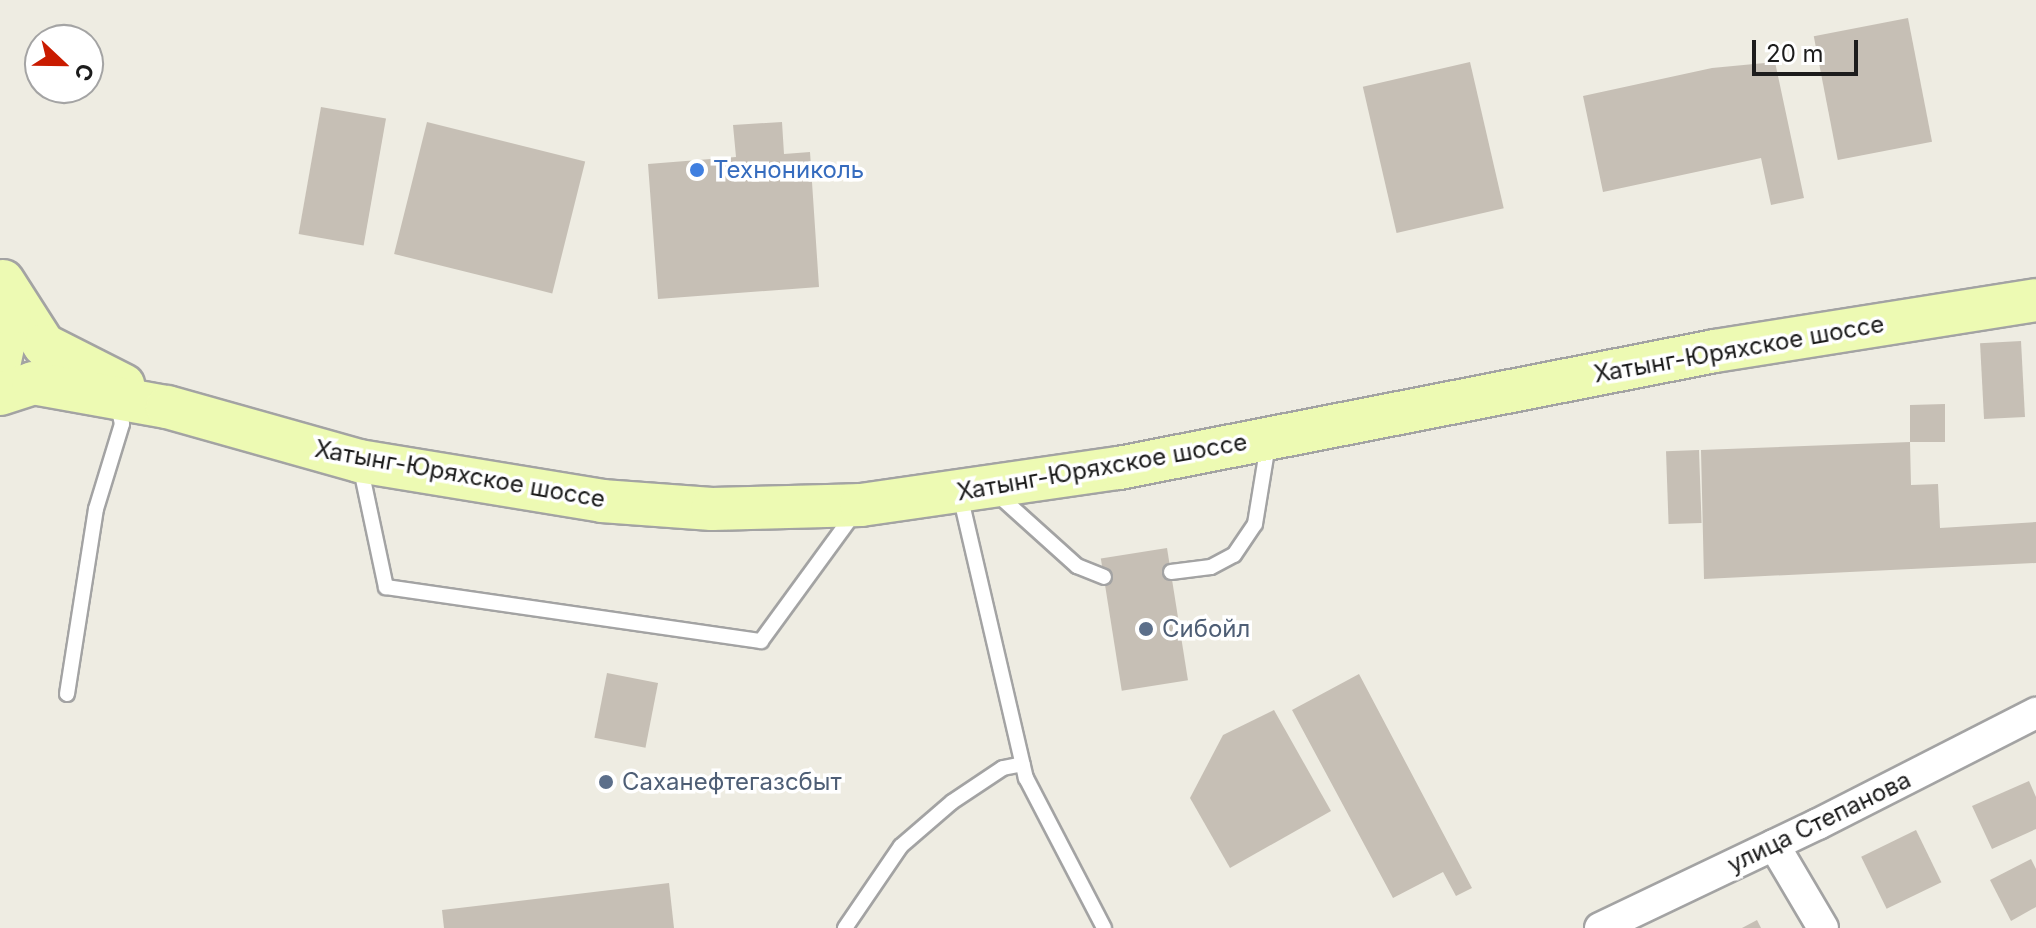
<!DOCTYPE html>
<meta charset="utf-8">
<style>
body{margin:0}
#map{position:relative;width:2036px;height:928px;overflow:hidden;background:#eeece2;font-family:Inter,sans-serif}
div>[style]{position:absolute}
.building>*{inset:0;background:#c6bfb5;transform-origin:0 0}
.roads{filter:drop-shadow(2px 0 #a3a3a3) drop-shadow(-2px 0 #a3a3a3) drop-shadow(0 2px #a3a3a3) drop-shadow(0 -2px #a3a3a3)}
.service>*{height:14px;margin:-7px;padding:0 7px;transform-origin:7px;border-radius:7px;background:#fff}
.minor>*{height:30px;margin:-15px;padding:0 15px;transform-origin:15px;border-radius:15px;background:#fff}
.secondary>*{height:42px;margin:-21px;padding:0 21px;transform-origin:21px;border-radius:21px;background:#edfab3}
.dots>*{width:22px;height:22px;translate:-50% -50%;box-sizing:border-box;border:4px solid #fff;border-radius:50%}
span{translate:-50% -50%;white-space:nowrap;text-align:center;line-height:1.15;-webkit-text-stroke:7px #fff;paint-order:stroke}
.shop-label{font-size:24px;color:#366cbe}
.left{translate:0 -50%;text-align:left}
.street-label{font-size:24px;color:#1c1c1c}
.service-label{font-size:24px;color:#4e5e75}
.north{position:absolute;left:24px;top:24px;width:80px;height:80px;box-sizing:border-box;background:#fff;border:2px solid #a4a4a4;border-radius:50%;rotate:112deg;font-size:22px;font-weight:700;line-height:32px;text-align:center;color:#1c1c1c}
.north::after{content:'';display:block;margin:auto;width:28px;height:36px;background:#c91b00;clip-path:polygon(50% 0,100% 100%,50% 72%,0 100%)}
.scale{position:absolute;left:1752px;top:40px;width:106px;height:36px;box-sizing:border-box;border:4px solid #1c1c1c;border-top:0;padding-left:10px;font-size:24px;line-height:28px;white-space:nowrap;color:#1c1c1c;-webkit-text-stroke:6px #fff;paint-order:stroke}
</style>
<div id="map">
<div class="building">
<i style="left:1908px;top:18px;width:126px;height:96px;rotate:79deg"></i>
<i style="left:1470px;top:62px;width:150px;height:110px;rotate:77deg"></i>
<i style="clip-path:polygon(1775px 62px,1804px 198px,1771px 205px,1761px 158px,1603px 192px,1583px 96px,1712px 68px)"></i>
<i style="left:321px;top:107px;width:66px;height:129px;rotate:10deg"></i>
<i style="left:427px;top:122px;width:163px;height:136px;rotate:14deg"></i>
<i style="clip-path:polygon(782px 122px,784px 154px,810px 152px,819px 287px,658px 299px,648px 164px,736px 157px,733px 125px)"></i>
<i style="left:2021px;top:341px;width:76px;height:41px;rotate:87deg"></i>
<i style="clip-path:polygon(1945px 404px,1945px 442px,1910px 442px,1911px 485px,1938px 484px,1940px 528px,2036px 522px,2036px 563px,1704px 579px,1701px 450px,1910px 442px,1910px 405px)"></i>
<i style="left:1699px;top:450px;width:73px;height:33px;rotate:88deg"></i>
<i style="left:1167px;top:548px;width:134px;height:67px;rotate:81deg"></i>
<i style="left:607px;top:673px;width:52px;height:66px;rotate:11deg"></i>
<i style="clip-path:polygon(1359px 674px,1472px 888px,1456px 896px,1443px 872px,1393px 898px,1292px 710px)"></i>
<i style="clip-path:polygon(1274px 710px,1331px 811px,1230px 868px,1190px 798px,1223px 735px)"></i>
<i style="clip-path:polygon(2029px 781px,2036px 797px,2036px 829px,1992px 849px,1972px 806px)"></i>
<i style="left:1916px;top:830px;width:58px;height:61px;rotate:64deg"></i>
<i style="clip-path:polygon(2031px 859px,2036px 869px,2036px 907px,2011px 921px,1990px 880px)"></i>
<i style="clip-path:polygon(669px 883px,674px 928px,444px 928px,442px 910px)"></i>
<i style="clip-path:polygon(1757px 920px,1761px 928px,1742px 928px)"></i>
</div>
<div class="roads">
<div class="service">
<i style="left:360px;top:465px;width:125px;rotate:78deg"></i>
<i style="left:386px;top:587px;width:379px;rotate:8.2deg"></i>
<i style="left:761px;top:641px;width:160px;rotate:-53.9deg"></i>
<i style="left:997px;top:494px;width:108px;rotate:42deg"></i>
<i style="left:1077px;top:566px;width:29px;rotate:22deg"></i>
<i style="left:960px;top:495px;width:291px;rotate:76.9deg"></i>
<i style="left:1026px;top:778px;width:169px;rotate:62.5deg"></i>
<i style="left:1171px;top:572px;width:40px;rotate:-7.1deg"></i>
<i style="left:1211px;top:567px;width:26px;rotate:-28deg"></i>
<i style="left:1234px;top:555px;width:37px;rotate:-56deg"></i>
<i style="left:1255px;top:524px;width:80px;rotate:-80.7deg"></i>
<i style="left:67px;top:694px;width:187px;rotate:-81.1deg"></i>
<i style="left:96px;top:509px;width:89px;rotate:-73deg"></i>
<i style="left:122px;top:424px;width:23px;rotate:-103deg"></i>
<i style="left:845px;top:928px;width:99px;rotate:-55.7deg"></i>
<i style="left:901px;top:846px;width:67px;rotate:-40.8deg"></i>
<i style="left:952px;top:802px;width:61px;rotate:-33.7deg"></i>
<i style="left:1003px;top:768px;width:20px;rotate:-11deg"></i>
</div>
<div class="minor">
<i style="left:1774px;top:845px;width:96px;rotate:59.4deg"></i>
<i style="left:1600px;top:928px;width:242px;rotate:-25.5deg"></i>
<i style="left:1818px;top:824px;width:245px;rotate:-27deg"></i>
</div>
<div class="secondary">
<i style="left:3px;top:281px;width:76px;rotate:57.4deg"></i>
<i style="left:44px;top:345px;width:89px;rotate:26.9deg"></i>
<i style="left:0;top:361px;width:48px;rotate:-78deg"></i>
<i style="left:10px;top:314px;width:31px;rotate:-103deg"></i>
<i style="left:0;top:394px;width:35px;rotate:-18deg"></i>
<i style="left:33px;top:383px;width:136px;rotate:10.2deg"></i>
<i style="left:167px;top:407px;width:199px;rotate:15.7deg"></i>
<i style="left:359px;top:461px;width:246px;rotate:9.3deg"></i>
<i style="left:602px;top:501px;width:110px;rotate:4.2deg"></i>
<i style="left:712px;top:509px;width:149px;rotate:-1.5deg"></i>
<i style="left:861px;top:505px;width:261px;rotate:-8.2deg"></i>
<i style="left:1119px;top:468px;width:607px;rotate:-11.11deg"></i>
<i style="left:1715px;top:351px;width:325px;rotate:-9deg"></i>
</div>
</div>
<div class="dots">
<i style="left:697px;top:170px;background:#3f7fe0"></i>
<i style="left:1146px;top:629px;background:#5c6f8a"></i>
<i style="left:606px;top:782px;background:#5c6f8a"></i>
</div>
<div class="shop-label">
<span class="left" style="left:713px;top:170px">Технониколь</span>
</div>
<div class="street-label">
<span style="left:1739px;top:349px;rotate:-10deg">Хатынг-Юряхское шоссе</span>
<span style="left:1102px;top:467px;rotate:-10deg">Хатынг-Юряхское шоссе</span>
<span style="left:460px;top:474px;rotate:10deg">Хатынг-Юряхское шоссе</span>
<span style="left:1819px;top:822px;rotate:-26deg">улица Степанова</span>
</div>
<div class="service-label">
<span class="left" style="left:1162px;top:629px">Сибойл</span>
<span class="left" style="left:622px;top:782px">Саханефтегазсбыт</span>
</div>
<div class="north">С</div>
<div class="scale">20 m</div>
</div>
